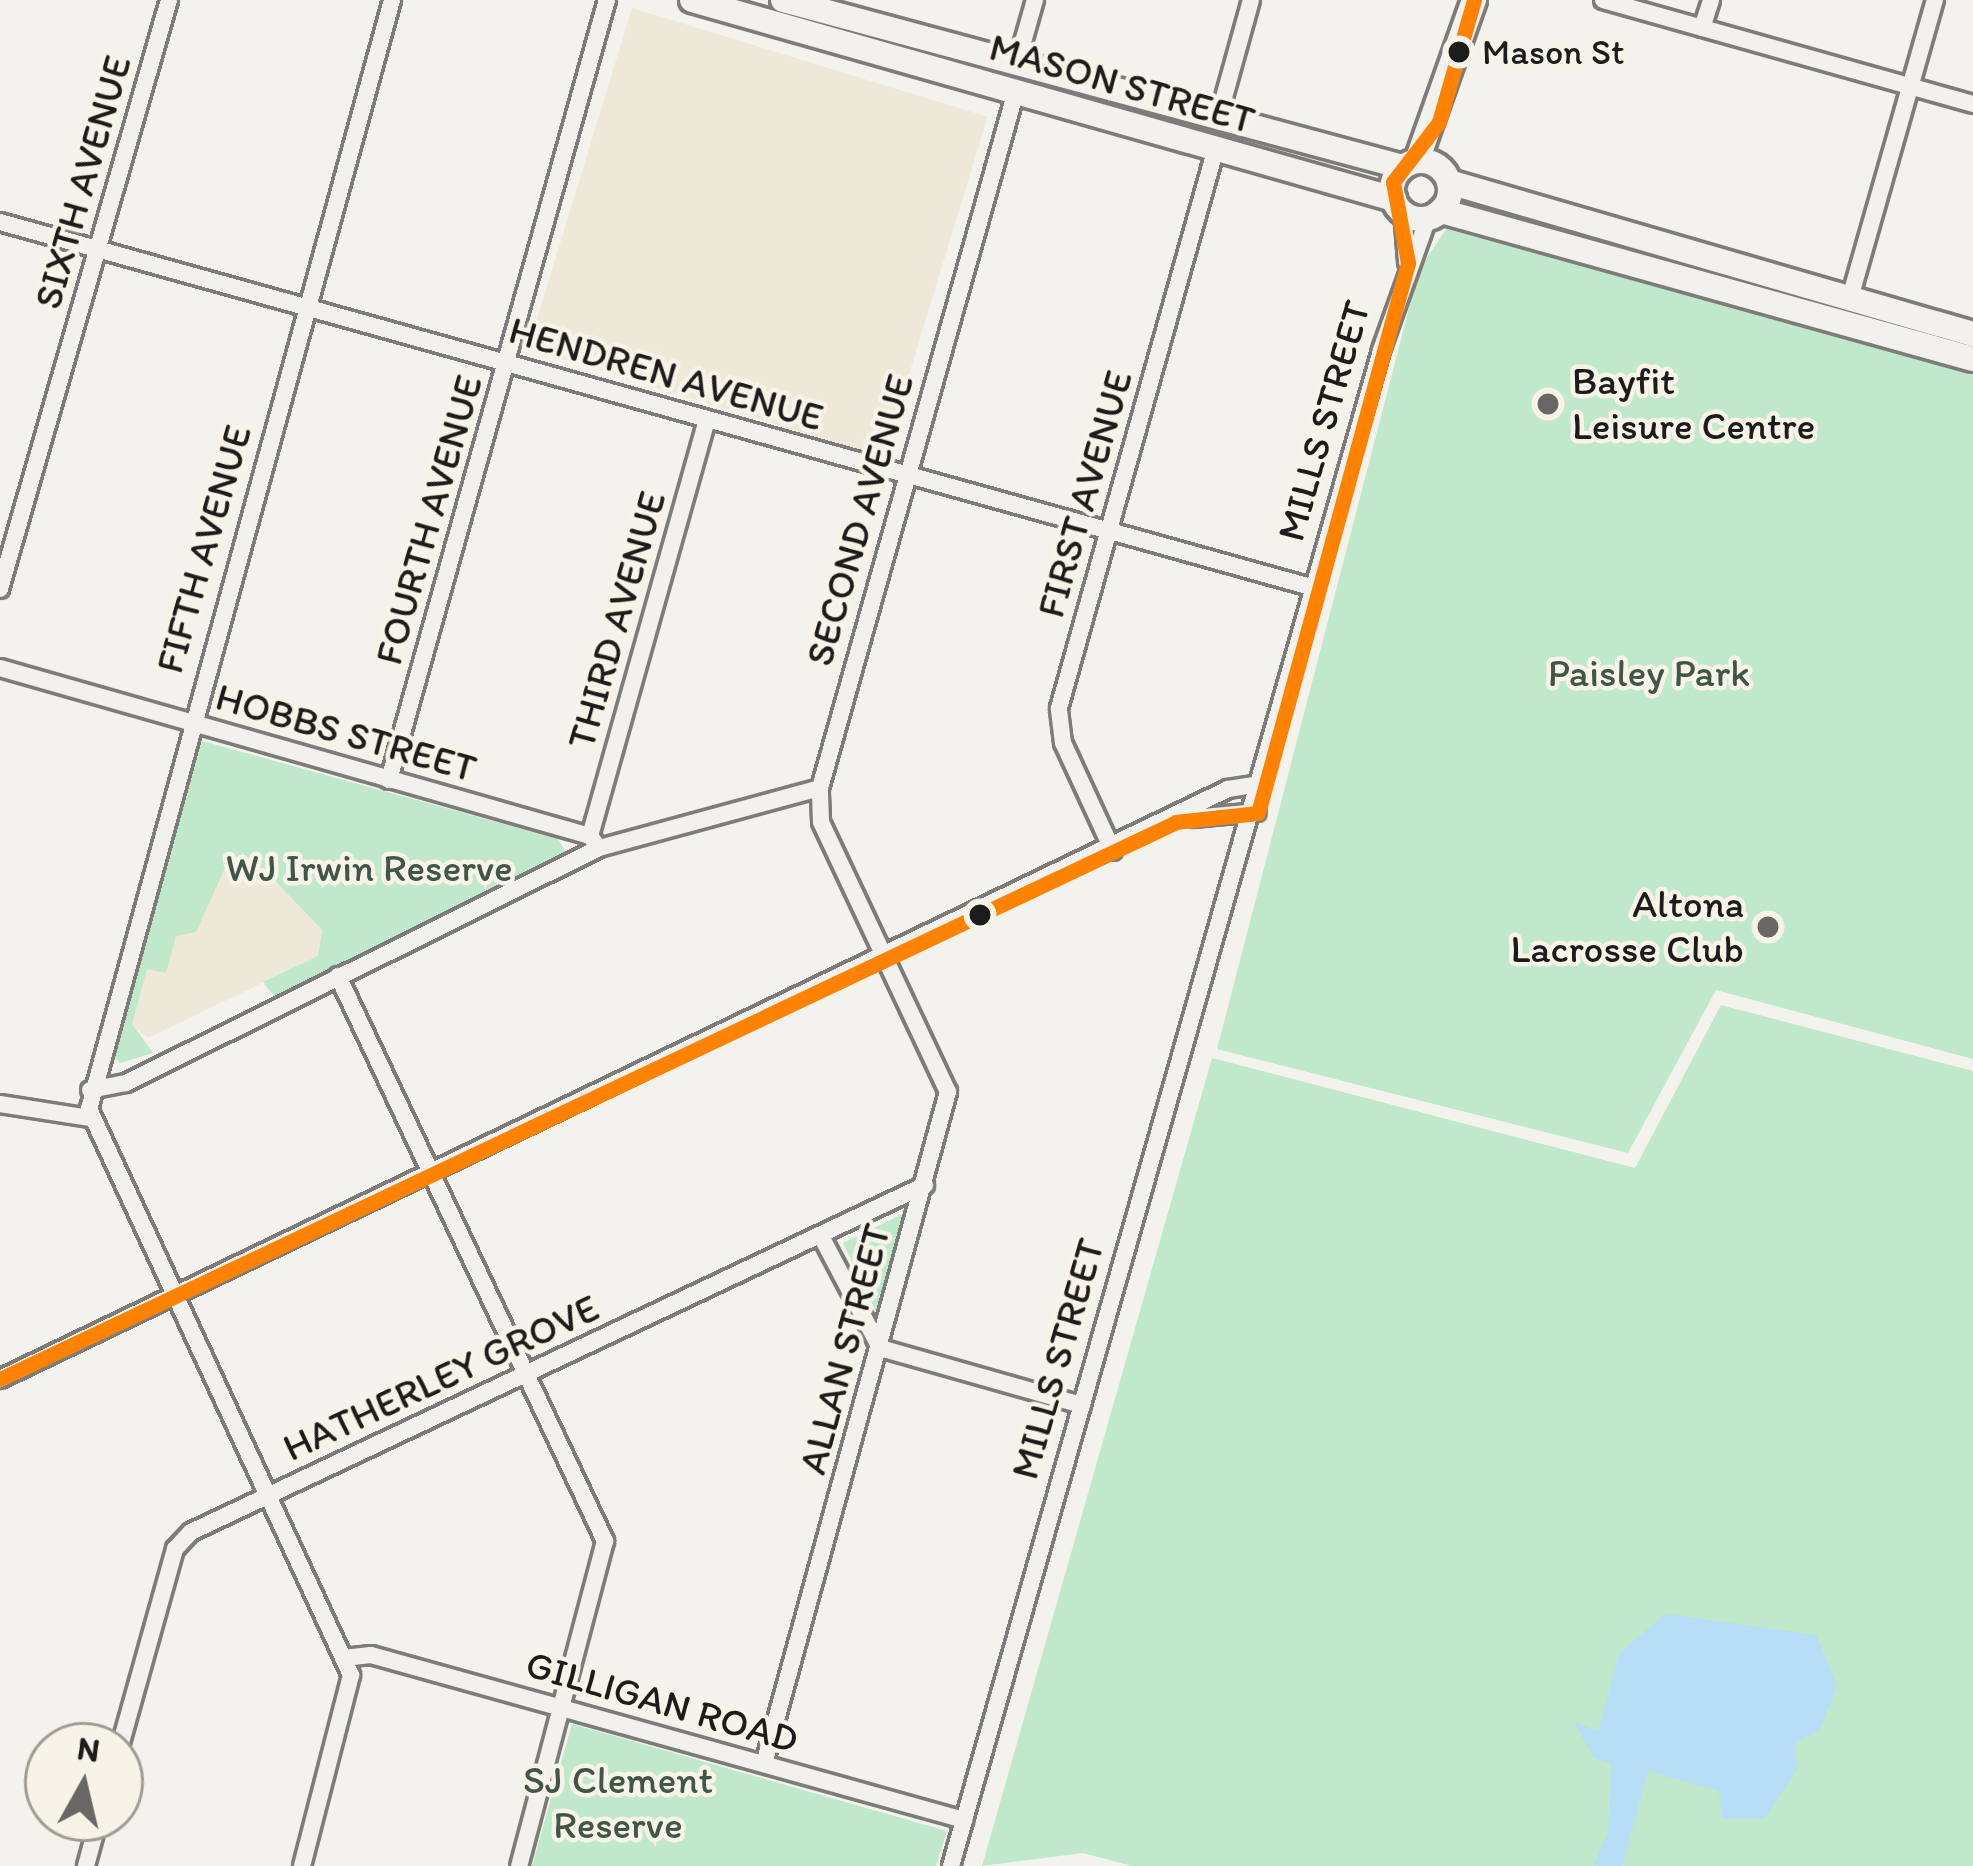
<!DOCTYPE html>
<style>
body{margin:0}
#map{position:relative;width:1973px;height:1866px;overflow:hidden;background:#f4f2ec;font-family:Itim,sans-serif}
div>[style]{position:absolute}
.built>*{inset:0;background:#eee8d9;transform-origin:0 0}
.green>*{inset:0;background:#c0e8ca}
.water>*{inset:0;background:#b7ddf7}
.roads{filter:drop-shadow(3px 0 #7d7c7a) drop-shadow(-3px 0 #7d7c7a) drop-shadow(0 3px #7d7c7a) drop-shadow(0 -3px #7d7c7a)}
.street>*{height:16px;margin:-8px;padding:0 8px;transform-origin:8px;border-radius:8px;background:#f2f1ed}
.secondary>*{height:24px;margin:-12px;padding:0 12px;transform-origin:12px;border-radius:12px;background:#f2f1ed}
.secondary>.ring{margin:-12px;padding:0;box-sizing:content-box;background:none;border:24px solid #f2f1ed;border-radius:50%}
.bus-1>*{height:15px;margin:-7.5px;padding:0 7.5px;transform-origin:7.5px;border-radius:7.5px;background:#ff8200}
.dots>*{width:33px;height:33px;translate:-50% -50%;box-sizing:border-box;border:6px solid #f7f3e8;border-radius:50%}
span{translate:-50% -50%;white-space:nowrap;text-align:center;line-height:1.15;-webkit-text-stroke:9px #f7f3e8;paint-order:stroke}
.bus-label{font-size:36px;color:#1c1c1c}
.left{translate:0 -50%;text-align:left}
.street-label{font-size:39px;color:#1c1c1c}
.poi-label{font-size:39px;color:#1c1c1c}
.right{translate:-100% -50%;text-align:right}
.park-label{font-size:39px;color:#415648}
.north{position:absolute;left:24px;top:1722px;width:120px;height:120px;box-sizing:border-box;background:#f7f3e8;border:3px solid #9f9d96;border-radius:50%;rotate:8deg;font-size:33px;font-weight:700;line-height:48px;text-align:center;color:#1c1c1c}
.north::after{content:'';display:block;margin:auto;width:42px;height:54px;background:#686765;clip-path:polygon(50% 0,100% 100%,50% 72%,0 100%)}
</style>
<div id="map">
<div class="built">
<i style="left:632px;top:8px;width:372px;height:356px;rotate:17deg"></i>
<i style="clip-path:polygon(229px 859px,263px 868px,322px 930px,318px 956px,148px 1038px,131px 1025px,147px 968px)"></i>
</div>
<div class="green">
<i style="clip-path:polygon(1446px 229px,1973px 370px,1973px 1059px,1716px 990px,1628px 1153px,1217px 1049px,1419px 270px)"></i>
<i style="clip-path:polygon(202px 741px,558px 839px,568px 856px,274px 996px,263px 982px,318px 956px,322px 930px,263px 868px,229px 859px,196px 932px,176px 936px,166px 973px,147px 969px,132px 1024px,153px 1053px,120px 1063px,109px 1051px)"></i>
<i style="clip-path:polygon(1721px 1005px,1973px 1071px,1973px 1866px,1132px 1866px,1083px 1853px,982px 1866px,1212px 1058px,1635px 1168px)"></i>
<i style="clip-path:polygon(905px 1213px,878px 1316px,843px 1243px)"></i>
<i style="clip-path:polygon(572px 1724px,947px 1831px,936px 1866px,532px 1866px)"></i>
</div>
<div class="water">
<i style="clip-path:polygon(1666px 1614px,1816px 1635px,1837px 1687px,1820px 1729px,1794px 1744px,1797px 1769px,1765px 1818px,1722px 1819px,1719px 1791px,1648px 1771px,1622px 1866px,1593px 1866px,1608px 1833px,1611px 1763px,1594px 1758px,1574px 1722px,1598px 1731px,1620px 1652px)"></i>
</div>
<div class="roads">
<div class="street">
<i style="left:1603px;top:0;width:384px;rotate:15.7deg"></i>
<i style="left:1702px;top:28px;width:29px;rotate:-72deg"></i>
<i style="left:1017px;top:63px;width:66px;rotate:-74.1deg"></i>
<i style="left:1218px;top:119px;width:123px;rotate:-74.5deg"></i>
<i style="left:1403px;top:212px;width:50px;rotate:85.4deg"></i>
<i style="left:0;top:222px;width:1364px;rotate:15.56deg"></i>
<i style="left:1850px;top:298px;width:310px;rotate:-74.1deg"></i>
<i style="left:0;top:589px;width:613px;rotate:-73.99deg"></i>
<i style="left:0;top:668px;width:613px;rotate:15.89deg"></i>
<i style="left:590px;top:836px;width:15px;rotate:53deg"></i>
<i style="left:389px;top:780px;width:810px;rotate:-74.39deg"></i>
<i style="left:1194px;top:818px;width:63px;rotate:-5.4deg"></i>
<i style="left:590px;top:836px;width:432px;rotate:-74.3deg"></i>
<i style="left:1113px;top:851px;width:119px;rotate:-114.8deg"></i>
<i style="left:1063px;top:743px;width:35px;rotate:-97deg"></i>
<i style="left:1059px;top:708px;width:582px;rotate:-74.34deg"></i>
<i style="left:338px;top:976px;width:625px;rotate:64.71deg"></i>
<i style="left:605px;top:1541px;width:336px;rotate:104.8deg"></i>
<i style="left:90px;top:1090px;width:37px;rotate:-11deg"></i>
<i style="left:126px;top:1083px;width:528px;rotate:-26.42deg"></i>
<i style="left:599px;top:848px;width:229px;rotate:-15.2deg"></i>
<i style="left:0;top:1104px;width:90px;rotate:8.9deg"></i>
<i style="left:821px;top:1236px;width:127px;rotate:62.2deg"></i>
<i style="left:880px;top:1348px;width:210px;rotate:15.8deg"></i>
<i style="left:0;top:1379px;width:1362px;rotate:-25.66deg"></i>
<i style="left:1228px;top:789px;width:33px;rotate:-9deg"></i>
<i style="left:343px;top:1658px;width:28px;rotate:-6deg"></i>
<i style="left:371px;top:1655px;width:616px;rotate:15.55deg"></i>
<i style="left:120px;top:1746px;width:205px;rotate:-74.4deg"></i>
<i style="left:175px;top:1549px;width:23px;rotate:-47deg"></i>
<i style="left:191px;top:1532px;width:812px;rotate:-25.3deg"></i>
<i style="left:764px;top:1764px;width:697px;rotate:-74.69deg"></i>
<i style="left:948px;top:1092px;width:298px;rotate:-115.2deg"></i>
<i style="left:821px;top:822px;width:34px;rotate:-92deg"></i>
<i style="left:820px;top:788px;width:724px;rotate:-74.29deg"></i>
<i style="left:86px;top:1866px;width:50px;rotate:-74.8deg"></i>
<i style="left:302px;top:1866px;width:197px;rotate:-75.6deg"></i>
<i style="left:351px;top:1675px;width:624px;rotate:-114.84deg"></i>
<i style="left:89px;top:1109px;width:1150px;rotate:-74.72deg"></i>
<i style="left:951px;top:1866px;width:1576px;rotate:-74.16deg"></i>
<i style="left:1381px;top:350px;width:140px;rotate:-70.4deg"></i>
</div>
<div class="secondary">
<i style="left:692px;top:0;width:730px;rotate:15.83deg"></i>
<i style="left:783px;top:0;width:642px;rotate:15.08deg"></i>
<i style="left:1417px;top:161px;width:171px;rotate:-70.5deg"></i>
<i class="ring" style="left:1392px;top:161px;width:34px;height:34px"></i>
<i style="left:1449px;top:182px;width:546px;rotate:16.18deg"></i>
<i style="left:1441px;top:211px;width:552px;rotate:15.55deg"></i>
</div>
</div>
<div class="bus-1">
<i style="left:0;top:1379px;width:1301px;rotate:-25.34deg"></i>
<i style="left:1176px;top:822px;width:82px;rotate:-6.3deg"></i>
<i style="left:1258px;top:813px;width:570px;rotate:-74.74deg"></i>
<i style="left:1408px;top:263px;width:82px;rotate:-100.5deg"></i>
<i style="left:1393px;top:182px;width:76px;rotate:-52.5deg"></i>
<i style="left:1439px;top:122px;width:127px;rotate:-74deg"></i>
</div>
<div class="dots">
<i style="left:1459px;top:52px;background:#1c1c1c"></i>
<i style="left:1548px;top:404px;background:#686765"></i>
<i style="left:980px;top:915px;background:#1c1c1c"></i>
<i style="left:1768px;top:927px;background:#686765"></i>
</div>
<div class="bus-label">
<span class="left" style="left:1482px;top:52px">Mason St</span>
</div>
<div class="street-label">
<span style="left:1122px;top:84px;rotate:16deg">MASON STREET</span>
<span style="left:83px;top:182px;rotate:-74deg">SIXTH AVENUE</span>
<span style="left:666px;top:374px;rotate:16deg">HENDREN AVENUE</span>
<span style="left:1324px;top:421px;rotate:-74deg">MILLS STREET</span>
<span style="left:1085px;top:494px;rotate:-74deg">FIRST AVENUE</span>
<span style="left:429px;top:520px;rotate:-74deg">FOURTH AVENUE</span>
<span style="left:860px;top:520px;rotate:-74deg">SECOND AVENUE</span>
<span style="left:204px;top:549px;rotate:-74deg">FIFTH AVENUE</span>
<span style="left:617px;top:620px;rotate:-74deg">THIRD AVENUE</span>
<span style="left:346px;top:733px;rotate:16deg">HOBBS STREET</span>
<span style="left:845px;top:1349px;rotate:-75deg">ALLAN STREET</span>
<span style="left:1058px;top:1359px;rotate:-74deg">MILLS STREET</span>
<span style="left:441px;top:1378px;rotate:-25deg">HATHERLEY GROVE</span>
<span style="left:662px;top:1702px;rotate:16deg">GILLIGAN ROAD</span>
</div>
<div class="poi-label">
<span class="left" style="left:1572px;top:404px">Bayfit<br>Leisure Centre</span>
<span class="right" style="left:1744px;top:927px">Altona<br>Lacrosse Club</span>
</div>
<div class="park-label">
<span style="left:1649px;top:673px">Paisley Park</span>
<span style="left:369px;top:868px">WJ Irwin Reserve</span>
<span style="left:618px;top:1803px">SJ Clement<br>Reserve</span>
</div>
<div class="north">N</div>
</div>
